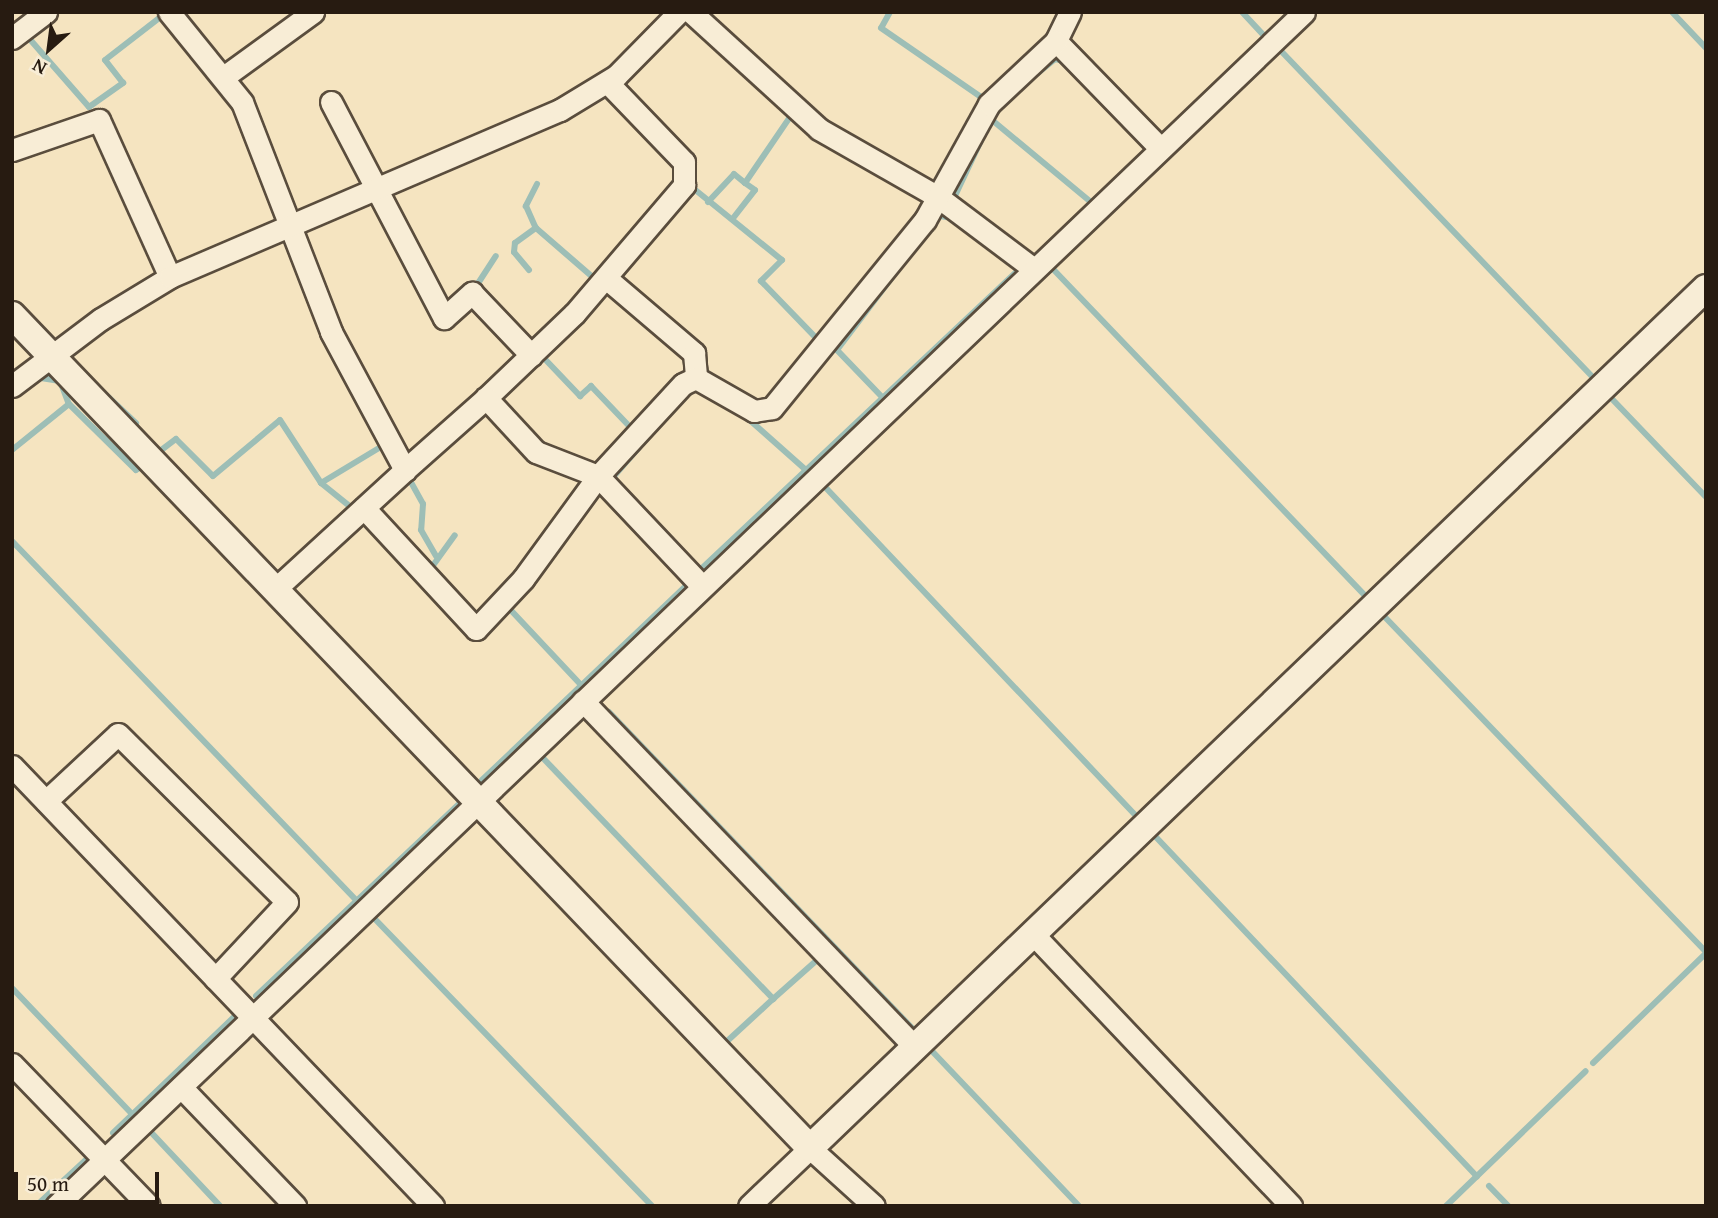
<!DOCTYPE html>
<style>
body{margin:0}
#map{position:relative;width:1718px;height:1218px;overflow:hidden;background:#f5e4c0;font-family:"Gentium Book Plus",serif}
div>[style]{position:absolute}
.stream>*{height:6px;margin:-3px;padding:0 3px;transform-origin:3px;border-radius:3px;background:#9dbeb6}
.roads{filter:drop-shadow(2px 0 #5a4d3d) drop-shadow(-2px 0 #5a4d3d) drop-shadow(0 2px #5a4d3d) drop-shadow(0 -2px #5a4d3d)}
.minor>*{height:21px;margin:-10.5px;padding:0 10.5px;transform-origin:10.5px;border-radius:10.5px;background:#f8edd6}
.tertiary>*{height:26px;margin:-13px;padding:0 13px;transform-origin:13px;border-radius:13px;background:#f8edd6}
span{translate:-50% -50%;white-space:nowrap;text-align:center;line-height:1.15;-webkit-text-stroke:7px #f8edd6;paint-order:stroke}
.frame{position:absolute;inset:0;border:14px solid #271b11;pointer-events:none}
.north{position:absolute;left:14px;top:14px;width:70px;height:70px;-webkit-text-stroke:5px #f8edd6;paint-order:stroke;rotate:208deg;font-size:19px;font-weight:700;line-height:28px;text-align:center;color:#271b11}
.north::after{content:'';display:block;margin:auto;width:24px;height:32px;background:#271b11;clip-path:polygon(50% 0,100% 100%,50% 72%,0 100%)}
.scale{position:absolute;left:14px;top:1172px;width:145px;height:32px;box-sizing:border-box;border:4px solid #271b11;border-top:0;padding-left:9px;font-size:21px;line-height:24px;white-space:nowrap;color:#271b11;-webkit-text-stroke:5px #f8edd6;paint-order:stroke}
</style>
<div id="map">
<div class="stream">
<i style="left:890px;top:12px;width:18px;rotate:119deg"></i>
<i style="left:881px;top:28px;width:125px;rotate:34.6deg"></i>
<i style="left:1242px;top:12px;width:34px;rotate:47deg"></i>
<i style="left:1672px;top:12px;width:50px;rotate:46.6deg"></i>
<i style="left:27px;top:36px;width:94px;rotate:48.9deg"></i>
<i style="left:89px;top:107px;width:42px;rotate:-35.2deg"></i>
<i style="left:123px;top:83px;width:29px;rotate:-128deg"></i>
<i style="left:105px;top:60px;width:72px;rotate:-37.7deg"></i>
<i style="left:1282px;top:52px;width:452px;rotate:46.3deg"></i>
<i style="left:1028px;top:81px;width:35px;rotate:-39deg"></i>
<i style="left:1055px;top:59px;width:8px;rotate:14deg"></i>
<i style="left:989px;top:125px;width:6px;rotate:-59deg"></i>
<i style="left:992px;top:120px;width:130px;rotate:39.7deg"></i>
<i style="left:537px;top:184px;width:25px;rotate:117deg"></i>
<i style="left:526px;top:206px;width:24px;rotate:66deg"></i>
<i style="left:536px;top:228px;width:79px;rotate:40.9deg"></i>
<i style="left:688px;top:184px;width:121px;rotate:39deg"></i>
<i style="left:782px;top:260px;width:30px;rotate:135deg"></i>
<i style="left:761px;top:281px;width:83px;rotate:46deg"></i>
<i style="left:954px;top:198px;width:71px;rotate:-64.9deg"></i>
<i style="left:708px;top:202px;width:38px;rotate:-47deg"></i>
<i style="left:734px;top:174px;width:14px;rotate:39deg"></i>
<i style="left:940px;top:216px;width:13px;rotate:9deg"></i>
<i style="left:734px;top:217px;width:34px;rotate:-52deg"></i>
<i style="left:755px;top:190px;width:12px;rotate:-145deg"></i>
<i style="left:745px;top:183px;width:80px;rotate:-55.7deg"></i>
<i style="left:1052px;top:268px;width:459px;rotate:46.3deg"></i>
<i style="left:529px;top:270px;width:23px;rotate:-130deg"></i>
<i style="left:514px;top:252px;width:9px;rotate:-84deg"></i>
<i style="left:515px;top:243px;width:26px;rotate:-36deg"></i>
<i style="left:475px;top:288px;width:38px;rotate:-57deg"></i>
<i style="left:541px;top:355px;width:57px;rotate:46.4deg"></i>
<i style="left:580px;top:396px;width:15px;rotate:-42deg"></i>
<i style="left:591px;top:386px;width:57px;rotate:46.4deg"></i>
<i style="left:41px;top:378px;width:19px;rotate:9deg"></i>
<i style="left:60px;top:381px;width:25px;rotate:69deg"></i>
<i style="left:69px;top:404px;width:94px;rotate:44.6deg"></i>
<i style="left:136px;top:470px;width:6px;rotate:-31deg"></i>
<i style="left:104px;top:393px;width:44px;rotate:43.2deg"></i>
<i style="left:883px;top:398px;width:66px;rotate:-133.8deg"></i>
<i style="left:837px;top:350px;width:103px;rotate:-52.9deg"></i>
<i style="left:1613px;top:400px;width:134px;rotate:46.2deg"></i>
<i style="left:745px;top:416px;width:81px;rotate:41.5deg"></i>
<i style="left:12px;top:450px;width:73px;rotate:-38.9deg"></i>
<i style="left:160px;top:451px;width:20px;rotate:-37deg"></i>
<i style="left:176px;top:439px;width:52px;rotate:45deg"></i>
<i style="left:213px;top:476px;width:87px;rotate:-39.9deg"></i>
<i style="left:280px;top:420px;width:75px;rotate:56.9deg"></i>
<i style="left:321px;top:483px;width:74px;rotate:-31.1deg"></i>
<i style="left:384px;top:445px;width:5px;rotate:53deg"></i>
<i style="left:407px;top:475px;width:33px;rotate:61deg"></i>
<i style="left:423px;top:504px;width:26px;rotate:94deg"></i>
<i style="left:421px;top:530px;width:30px;rotate:60deg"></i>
<i style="left:615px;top:475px;width:37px;rotate:-49deg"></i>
<i style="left:321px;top:483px;width:40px;rotate:39deg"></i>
<i style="left:826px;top:488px;width:450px;rotate:46.6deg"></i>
<i style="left:12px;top:541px;width:500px;rotate:46.22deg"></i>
<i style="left:429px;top:571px;width:44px;rotate:-54.2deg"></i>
<i style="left:699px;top:571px;width:440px;rotate:-43.3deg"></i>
<i style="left:1019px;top:269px;width:6px;rotate:-141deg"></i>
<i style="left:506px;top:605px;width:110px;rotate:46.8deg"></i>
<i style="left:1381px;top:613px;width:470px;rotate:46.2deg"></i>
<i style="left:609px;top:712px;width:441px;rotate:46.2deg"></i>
<i style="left:542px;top:757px;width:335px;rotate:46.3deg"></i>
<i style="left:773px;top:999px;width:60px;rotate:-41.6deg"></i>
<i style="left:482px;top:780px;width:280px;rotate:-43.6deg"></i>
<i style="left:1154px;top:835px;width:470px;rotate:46.6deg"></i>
<i style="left:372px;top:916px;width:403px;rotate:46deg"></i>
<i style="left:12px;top:988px;width:175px;rotate:46.4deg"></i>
<i style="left:256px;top:996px;width:279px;rotate:-43.4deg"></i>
<i style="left:724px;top:1044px;width:67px;rotate:-42.6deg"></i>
<i style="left:931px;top:1050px;width:215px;rotate:46.5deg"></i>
<i style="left:1593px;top:1063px;width:158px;rotate:-44.2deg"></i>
<i style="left:148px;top:1129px;width:105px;rotate:46.9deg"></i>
<i style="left:113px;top:1133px;width:168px;rotate:-43.8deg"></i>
<i style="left:1489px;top:1186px;width:28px;rotate:46deg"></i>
<i style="left:36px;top:1206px;width:74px;rotate:-42.8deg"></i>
<i style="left:1446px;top:1206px;width:194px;rotate:-44deg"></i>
</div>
<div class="roads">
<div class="minor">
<i style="left:169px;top:12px;width:116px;rotate:51deg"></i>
<i style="left:242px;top:102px;width:247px;rotate:68.8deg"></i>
<i style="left:331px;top:332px;width:157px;rotate:61.8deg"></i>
<i style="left:405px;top:470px;width:176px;rotate:137.5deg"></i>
<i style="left:691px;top:12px;width:173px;rotate:42.4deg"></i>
<i style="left:819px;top:129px;width:137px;rotate:29.7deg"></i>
<i style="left:938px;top:197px;width:120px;rotate:36.9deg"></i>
<i style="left:1070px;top:12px;width:32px;rotate:116deg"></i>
<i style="left:1056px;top:41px;width:148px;rotate:45.8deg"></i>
<i style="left:12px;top:38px;width:43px;rotate:-37.4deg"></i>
<i style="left:225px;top:76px;width:109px;rotate:-36deg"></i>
<i style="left:331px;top:102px;width:244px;rotate:62.4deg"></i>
<i style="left:444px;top:318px;width:38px;rotate:-42deg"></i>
<i style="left:472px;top:293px;width:86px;rotate:46.4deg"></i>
<i style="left:12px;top:150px;width:92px;rotate:-19deg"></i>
<i style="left:99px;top:120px;width:172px;rotate:65.7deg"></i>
<i style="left:606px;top:278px;width:116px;rotate:40.4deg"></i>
<i style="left:694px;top:353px;width:25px;rotate:85deg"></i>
<i style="left:12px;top:386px;width:111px;rotate:-37deg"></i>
<i style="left:101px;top:319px;width:81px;rotate:-31.3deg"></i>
<i style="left:170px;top:277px;width:424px;rotate:-23.2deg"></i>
<i style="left:560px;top:110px;width:66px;rotate:-31.3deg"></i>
<i style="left:616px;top:76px;width:90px;rotate:-45.5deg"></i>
<i style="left:486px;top:398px;width:122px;rotate:-43.7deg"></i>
<i style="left:574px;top:314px;width:170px;rotate:-49.5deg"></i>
<i style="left:684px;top:185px;width:23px;rotate:-90deg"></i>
<i style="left:684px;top:162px;width:111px;rotate:-133.9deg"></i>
<i style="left:364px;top:508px;width:165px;rotate:47.2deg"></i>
<i style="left:476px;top:629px;width:69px;rotate:-46.8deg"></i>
<i style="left:523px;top:579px;width:127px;rotate:-53.9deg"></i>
<i style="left:598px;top:476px;width:66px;rotate:-158.8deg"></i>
<i style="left:536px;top:452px;width:74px;rotate:-132.8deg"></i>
<i style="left:486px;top:398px;width:108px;rotate:138.4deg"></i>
<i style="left:701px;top:585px;width:150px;rotate:-133.4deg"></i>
<i style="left:598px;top:476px;width:125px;rotate:-47.3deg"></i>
<i style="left:683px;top:384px;width:14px;rotate:-25deg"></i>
<i style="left:696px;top:378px;width:67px;rotate:29.6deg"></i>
<i style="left:754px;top:411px;width:18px;rotate:-9deg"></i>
<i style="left:772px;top:408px;width:242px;rotate:-50.9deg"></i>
<i style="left:925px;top:220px;width:132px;rotate:-61.1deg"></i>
<i style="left:989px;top:104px;width:92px;rotate:-43.2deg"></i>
<i style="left:583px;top:701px;width:480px;rotate:46.2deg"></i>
<i style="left:12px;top:766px;width:609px;rotate:46.26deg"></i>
<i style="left:46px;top:801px;width:98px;rotate:-42.9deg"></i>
<i style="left:118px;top:734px;width:238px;rotate:44.8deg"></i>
<i style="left:287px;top:902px;width:105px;rotate:133.1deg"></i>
<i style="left:1033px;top:934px;width:375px;rotate:46.5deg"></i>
<i style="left:12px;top:1064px;width:197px;rotate:46deg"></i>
<i style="left:181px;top:1087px;width:165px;rotate:46.2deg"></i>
<i style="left:56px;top:1206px;width:1727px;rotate:-43.73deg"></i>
<i style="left:749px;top:1206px;width:84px;rotate:-43.6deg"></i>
<i style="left:810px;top:1148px;width:86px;rotate:42.2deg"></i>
</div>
<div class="tertiary">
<i style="left:12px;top:315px;width:1154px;rotate:46.23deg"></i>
<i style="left:810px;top:1148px;width:1242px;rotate:-43.83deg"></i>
</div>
</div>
<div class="frame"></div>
<div class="north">N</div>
<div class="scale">50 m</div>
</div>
